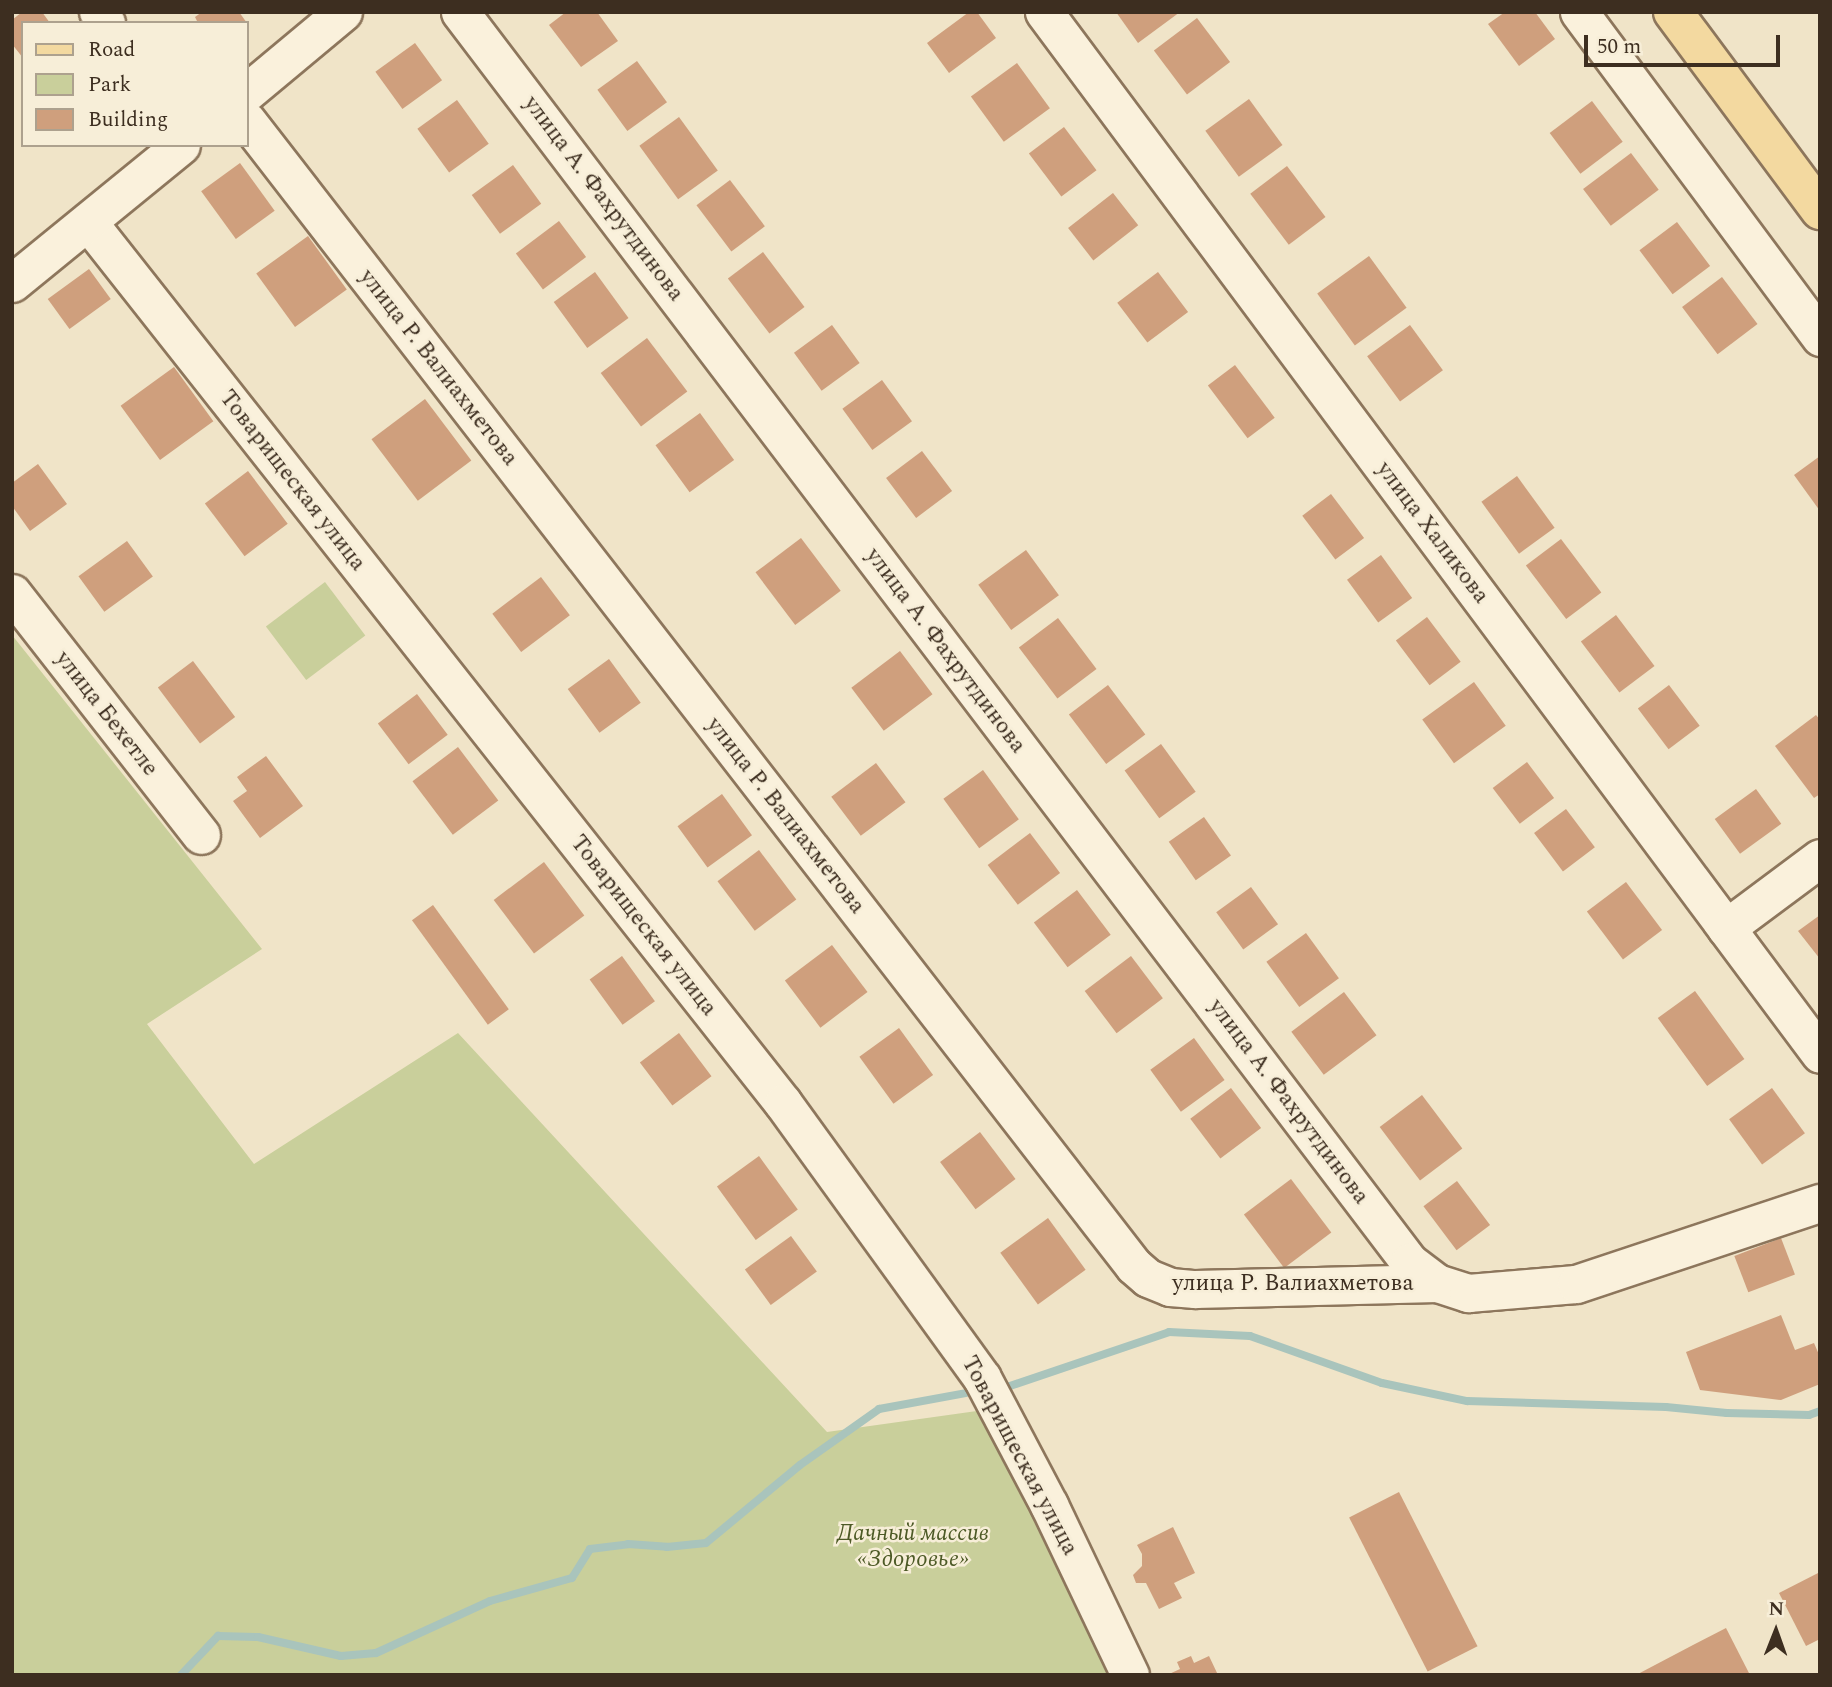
<!DOCTYPE html>
<meta charset="utf-8">
<style>
body{margin:0}
#map{position:relative;width:1832px;height:1687px;overflow:hidden;background:#f0e4c8;font-family:Spectral,serif}
div>[style]{position:absolute}
.green>*{inset:0;background:#c9cf9b;transform-origin:0 0}
.stream>*{height:8px;margin:-4px;padding:0 4px;transform-origin:4px;border-radius:4px;background:#a9c4bc}
.building>*{inset:0;background:#cf9f7d;transform-origin:0 0}
.roads{filter:drop-shadow(2px 0 #8d765c) drop-shadow(-2px 0 #8d765c) drop-shadow(0 2px #8d765c) drop-shadow(0 -2px #8d765c)}
.minor>*{height:37px;margin:-18.5px;padding:0 18.5px;transform-origin:18.5px;border-radius:18.5px;background:#faf1dc}
.major>*{height:38px;margin:-19px;padding:0 19px;transform-origin:19px;border-radius:19px;background:#f3d9a0}
span{translate:-50% -50%;white-space:nowrap;text-align:center;line-height:1.15;-webkit-text-stroke:5px #f7eed8;paint-order:stroke}
.street-label{font-size:23px;color:#3d2e20}
.park-label{font-size:23px;color:#4d5a26;font-style:italic}
.frame{position:absolute;inset:0;border:14px solid #3d2e20;pointer-events:none}
.legend{position:absolute;left:21px;top:21px;width:228px;height:126px;box-sizing:border-box;background:#f7eed8;border:2px solid #ada18e;margin:0;padding:9px 12px;list-style:none;font-size:21px;color:#3d2e20}
.legend li{display:flex;align-items:center;gap:14px;height:35px}
.legend b{width:35px;border:2px solid #ada18e}
.north{position:absolute;left:1741px;top:1596px;width:70px;height:70px;-webkit-text-stroke:5px #f7eed8;paint-order:stroke;rotate:1deg;font-size:19px;font-weight:700;line-height:28px;text-align:center;color:#3d2e20}
.north::after{content:'';display:block;margin:auto;width:24px;height:32px;background:#3d2e20;clip-path:polygon(50% 0,100% 100%,50% 72%,0 100%)}
.scale{position:absolute;left:1584px;top:35px;width:196px;height:32px;box-sizing:border-box;border:4px solid #3d2e20;border-top:0;padding-left:9px;font-size:21px;line-height:24px;white-space:nowrap;color:#3d2e20;-webkit-text-stroke:5px #f7eed8;paint-order:stroke}
</style>
<div id="map">
<div class="green">
<i style="left:325px;top:582px;width:67px;height:74px;rotate:53deg"></i>
<i style="clip-path:polygon(12px 635px,262px 949px,147px 1024px,254px 1164px,458px 1033px,827px 1432px,984px 1410px,1110px 1675px,12px 1675px)"></i>
</div>
<div class="stream">
<i style="left:1004px;top:1388px;width:174px;rotate:-18.7deg"></i>
<i style="left:1169px;top:1332px;width:81px;rotate:2.8deg"></i>
<i style="left:1250px;top:1336px;width:140px;rotate:19.6deg"></i>
<i style="left:1382px;top:1383px;width:87px;rotate:12deg"></i>
<i style="left:1467px;top:1401px;width:199px;rotate:1.7deg"></i>
<i style="left:1666px;top:1407px;width:61px;rotate:5.6deg"></i>
<i style="left:1727px;top:1413px;width:82px;rotate:1.4deg"></i>
<i style="left:1809px;top:1415px;width:12px;rotate:-20deg"></i>
<i style="left:181px;top:1675px;width:54px;rotate:-46.5deg"></i>
<i style="left:218px;top:1636px;width:40px;rotate:1.4deg"></i>
<i style="left:258px;top:1637px;width:85px;rotate:12.9deg"></i>
<i style="left:341px;top:1656px;width:35px;rotate:-5deg"></i>
<i style="left:376px;top:1653px;width:125px;rotate:-24.5deg"></i>
<i style="left:490px;top:1601px;width:85px;rotate:-15.7deg"></i>
<i style="left:572px;top:1578px;width:34px;rotate:-58deg"></i>
<i style="left:590px;top:1549px;width:38px;rotate:-7deg"></i>
<i style="left:628px;top:1544px;width:39px;rotate:4deg"></i>
<i style="left:667px;top:1547px;width:39px;rotate:-6deg"></i>
<i style="left:706px;top:1543px;width:122px;rotate:-39.7deg"></i>
<i style="left:800px;top:1465px;width:97px;rotate:-35.3deg"></i>
<i style="left:879px;top:1409px;width:88px;rotate:-10.4deg"></i>
</div>
<div class="building">
<i style="clip-path:polygon(22px 12px,42px 12px,50px 23px,23px 23px,23px 58px,12px 44px,12px 20px)"></i>
<i style="clip-path:polygon(202px 12px,239px 12px,247px 23px,198px 23px,195px 17px)"></i>
<i style="clip-path:polygon(566px 12px,597px 12px,618px 41px,581px 67px,549px 25px)"></i>
<i style="clip-path:polygon(969px 12px,977px 12px,996px 38px,949px 73px,927px 43px)"></i>
<i style="clip-path:polygon(1116px 12px,1180px 12px,1138px 43px)"></i>
<i style="clip-path:polygon(1505px 12px,1535px 12px,1555px 39px,1519px 66px,1488px 24px)"></i>
<i style="left:1197px;top:18px;width:55px;height:54px;rotate:53deg"></i>
<i style="left:415px;top:43px;width:46px;height:49px;rotate:54deg"></i>
<i style="left:637px;top:61px;width:51px;height:49px;rotate:54deg"></i>
<i style="left:1017px;top:63px;width:56px;height:57px;rotate:54deg"></i>
<i style="left:1249px;top:99px;width:57px;height:54px;rotate:54deg"></i>
<i style="left:457px;top:100px;width:54px;height:49px;rotate:54deg"></i>
<i style="left:1592px;top:101px;width:51px;height:53px;rotate:53deg"></i>
<i style="left:679px;top:117px;width:66px;height:49px;rotate:54deg"></i>
<i style="left:1064px;top:127px;width:54px;height:44px;rotate:53deg"></i>
<i style="left:1631px;top:153px;width:46px;height:60px;rotate:53deg"></i>
<i style="left:240px;top:163px;width:59px;height:48px;rotate:54deg"></i>
<i style="left:513px;top:165px;width:48px;height:51px;rotate:54deg"></i>
<i style="left:1287px;top:166px;width:64px;height:46px;rotate:53deg"></i>
<i style="left:730px;top:180px;width:58px;height:42px;rotate:53deg"></i>
<i style="left:1113px;top:193px;width:41px;height:57px;rotate:52deg"></i>
<i style="left:559px;top:221px;width:45px;height:54px;rotate:53deg"></i>
<i style="left:1677px;top:222px;width:55px;height:47px;rotate:53deg"></i>
<i style="left:308px;top:236px;width:66px;height:64px;rotate:54deg"></i>
<i style="left:763px;top:252px;width:69px;height:44px;rotate:53deg"></i>
<i style="left:1369px;top:256px;width:64px;height:64px;rotate:54deg"></i>
<i style="left:89px;top:269px;width:37px;height:51px;rotate:54deg"></i>
<i style="left:595px;top:272px;width:57px;height:51px;rotate:54deg"></i>
<i style="left:1158px;top:272px;width:50px;height:51px;rotate:53deg"></i>
<i style="left:1722px;top:277px;width:59px;height:50px;rotate:53deg"></i>
<i style="left:832px;top:325px;width:47px;height:47px;rotate:54deg"></i>
<i style="left:1410px;top:325px;width:56px;height:53px;rotate:54deg"></i>
<i style="left:647px;top:338px;width:67px;height:58px;rotate:53deg"></i>
<i style="left:1235px;top:365px;width:66px;height:34px;rotate:53deg"></i>
<i style="left:174px;top:367px;width:67px;height:66px;rotate:54deg"></i>
<i style="left:882px;top:380px;width:51px;height:49px;rotate:54deg"></i>
<i style="left:425px;top:399px;width:77px;height:67px;rotate:53deg"></i>
<i style="left:700px;top:413px;width:58px;height:55px;rotate:54deg"></i>
<i style="left:922px;top:451px;width:50px;height:45px;rotate:53deg"></i>
<i style="clip-path:polygon(1820px 456px,1820px 511px,1794px 475px)"></i>
<i style="clip-path:polygon(38px 464px,67px 504px,30px 531px,12px 506px,12px 483px)"></i>
<i style="left:248px;top:471px;width:66px;height:54px;rotate:53deg"></i>
<i style="left:1517px;top:476px;width:64px;height:44px;rotate:54deg"></i>
<i style="left:1331px;top:494px;width:55px;height:36px;rotate:53deg"></i>
<i style="left:801px;top:538px;width:66px;height:57px;rotate:53deg"></i>
<i style="left:1561px;top:539px;width:67px;height:44px;rotate:53deg"></i>
<i style="left:127px;top:541px;width:44px;height:60px;rotate:54deg"></i>
<i style="left:1026px;top:550px;width:56px;height:59px;rotate:54deg"></i>
<i style="left:1381px;top:555px;width:53px;height:42px;rotate:54deg"></i>
<i style="left:541px;top:577px;width:48px;height:61px;rotate:53deg"></i>
<i style="left:1616px;top:615px;width:64px;height:44px;rotate:53deg"></i>
<i style="left:1427px;top:617px;width:56px;height:39px;rotate:53deg"></i>
<i style="left:1058px;top:618px;width:64px;height:49px;rotate:53deg"></i>
<i style="left:900px;top:651px;width:54px;height:61px;rotate:53deg"></i>
<i style="left:609px;top:659px;width:54px;height:51px;rotate:54deg"></i>
<i style="left:193px;top:661px;width:70px;height:44px;rotate:53deg"></i>
<i style="left:1474px;top:682px;width:54px;height:64px;rotate:54deg"></i>
<i style="left:1108px;top:685px;width:62px;height:49px;rotate:53deg"></i>
<i style="left:1669px;top:685px;width:51px;height:39px;rotate:53deg"></i>
<i style="left:417px;top:694px;width:51px;height:49px;rotate:53deg"></i>
<i style="clip-path:polygon(1816px 715px,1820px 720px,1820px 794px,1814px 798px,1775px 746px)"></i>
<i style="left:1161px;top:744px;width:59px;height:45px;rotate:54deg"></i>
<i style="left:458px;top:747px;width:67px;height:57px;rotate:53deg"></i>
<i style="clip-path:polygon(266px 756px,303px 806px,260px 838px,233px 801px,247px 791px,237px 777px)"></i>
<i style="left:1527px;top:762px;width:45px;height:43px;rotate:53deg"></i>
<i style="left:876px;top:763px;width:49px;height:56px;rotate:53deg"></i>
<i style="left:983px;top:770px;width:61px;height:49px;rotate:54deg"></i>
<i style="left:1756px;top:789px;width:43px;height:51px;rotate:54deg"></i>
<i style="left:722px;top:794px;width:51px;height:55px;rotate:54deg"></i>
<i style="left:1566px;top:809px;width:48px;height:40px;rotate:53deg"></i>
<i style="left:1204px;top:817px;width:47px;height:43px;rotate:55deg"></i>
<i style="left:1030px;top:833px;width:50px;height:53px;rotate:53deg"></i>
<i style="left:759px;top:850px;width:62px;height:52px;rotate:53deg"></i>
<i style="left:544px;top:862px;width:67px;height:63px;rotate:53deg"></i>
<i style="left:1626px;top:882px;width:60px;height:49px;rotate:53deg"></i>
<i style="left:1251px;top:887px;width:46px;height:43px;rotate:54deg"></i>
<i style="left:1077px;top:890px;width:56px;height:54px;rotate:53deg"></i>
<i style="left:433px;top:905px;width:129px;height:26px;rotate:54deg"></i>
<i style="clip-path:polygon(1820px 915px,1820px 959px,1798px 931px)"></i>
<i style="left:1306px;top:933px;width:56px;height:49px;rotate:54deg"></i>
<i style="left:832px;top:945px;width:59px;height:59px;rotate:53deg"></i>
<i style="left:622px;top:956px;width:56px;height:40px;rotate:54deg"></i>
<i style="left:1131px;top:956px;width:53px;height:58px;rotate:53deg"></i>
<i style="left:1695px;top:991px;width:84px;height:46px;rotate:54deg"></i>
<i style="left:1344px;top:992px;width:54px;height:66px;rotate:53deg"></i>
<i style="left:899px;top:1028px;width:58px;height:49px;rotate:54deg"></i>
<i style="left:679px;top:1033px;width:54px;height:49px;rotate:53deg"></i>
<i style="left:1194px;top:1038px;width:52px;height:54px;rotate:54deg"></i>
<i style="left:1231px;top:1088px;width:50px;height:51px;rotate:53deg"></i>
<i style="left:1772px;top:1088px;width:56px;height:53px;rotate:54deg"></i>
<i style="left:1422px;top:1095px;width:67px;height:53px;rotate:53deg"></i>
<i style="left:980px;top:1132px;width:59px;height:50px;rotate:53deg"></i>
<i style="left:759px;top:1156px;width:66px;height:52px;rotate:54deg"></i>
<i style="left:1291px;top:1179px;width:67px;height:59px;rotate:53deg"></i>
<i style="left:1457px;top:1181px;width:55px;height:42px;rotate:53deg"></i>
<i style="left:1048px;top:1218px;width:64px;height:59px;rotate:54deg"></i>
<i style="left:791px;top:1236px;width:44px;height:57px;rotate:54deg"></i>
<i style="left:1781px;top:1238px;width:39px;height:50px;rotate:69deg"></i>
<i style="clip-path:polygon(1781px 1315px,1795px 1350px,1814px 1343px,1820px 1357px,1820px 1384px,1781px 1400px,1700px 1390px,1686px 1352px)"></i>
<i style="left:1399px;top:1492px;width:173px;height:56px;rotate:63deg"></i>
<i style="clip-path:polygon(1173px 1527px,1195px 1573px,1174px 1583px,1182px 1598px,1159px 1609px,1146px 1583px,1136px 1583px,1133px 1575px,1142px 1566px,1142px 1554px,1137px 1545px)"></i>
<i style="clip-path:polygon(1820px 1572px,1820px 1639px,1806px 1646px,1779px 1593px)"></i>
<i style="clip-path:polygon(1726px 1628px,1750px 1675px,1636px 1675px,1693px 1645px)"></i>
<i style="clip-path:polygon(1191px 1656px,1194px 1663px,1209px 1656px,1218px 1675px,1167px 1675px,1180px 1669px,1177px 1662px)"></i>
</div>
<div class="roads">
<div class="minor">
<i style="left:98px;top:12px;width:14px;rotate:54deg"></i>
<i style="left:460px;top:12px;width:1569px;rotate:52.79deg"></i>
<i style="left:1409px;top:1262px;width:35px;rotate:37deg"></i>
<i style="left:1044px;top:12px;width:1299px;rotate:53.32deg"></i>
<i style="left:1579px;top:12px;width:405px;rotate:53.4deg"></i>
<i style="left:247px;top:92px;width:125px;rotate:-39.8deg"></i>
<i style="left:247px;top:121px;width:1448px;rotate:52.24deg"></i>
<i style="left:1134px;top:1266px;width:18px;rotate:41deg"></i>
<i style="left:1148px;top:1278px;width:24px;rotate:22deg"></i>
<i style="left:1170px;top:1287px;width:25px;rotate:5deg"></i>
<i style="left:1195px;top:1289px;width:242px;rotate:-1.4deg"></i>
<i style="left:1437px;top:1283px;width:33px;rotate:18deg"></i>
<i style="left:1468px;top:1293px;width:108px;rotate:-4.8deg"></i>
<i style="left:1576px;top:1284px;width:257px;rotate:-18.4deg"></i>
<i style="left:88px;top:222px;width:1122px;rotate:51.73deg"></i>
<i style="left:783px;top:1103px;width:339px;rotate:54.1deg"></i>
<i style="left:982px;top:1378px;width:144px;rotate:62.2deg"></i>
<i style="left:1049px;top:1505px;width:188px;rotate:64.5deg"></i>
<i style="left:12px;top:283px;width:218px;rotate:-39.2deg"></i>
<i style="left:12px;top:593px;width:307px;rotate:52deg"></i>
<i style="left:1726px;top:928px;width:117px;rotate:-36.7deg"></i>
</div>
<div class="major">
<i style="left:1673px;top:12px;width:247px;rotate:53.4deg"></i>
</div>
</div>
<div class="street-label">
<span style="left:603px;top:199px;rotate:53deg">улица А. Фахрутдинова</span>
<span style="left:438px;top:368px;rotate:52deg">улица Р. Валиахметова</span>
<span style="left:292px;top:481px;rotate:52deg">Товарищеская улица</span>
<span style="left:1432px;top:533px;rotate:53deg">улица Халикова</span>
<span style="left:945px;top:651px;rotate:53deg">улица А. Фахрутдинова</span>
<span style="left:106px;top:714px;rotate:52deg">улица Бехетле</span>
<span style="left:785px;top:816px;rotate:52deg">улица Р. Валиахметова</span>
<span style="left:643px;top:926px;rotate:52deg">Товарищеская улица</span>
<span style="left:1288px;top:1102px;rotate:53deg">улица А. Фахрутдинова</span>
<span style="left:1293px;top:1284px">улица Р. Валиахметова</span>
<span style="left:1019px;top:1456px;rotate:62deg">Товарищеская улица</span>
</div>
<div class="park-label">
<span style="left:913px;top:1547px">Дачный массив<br>«Здоровье»</span>
</div>
<div class="frame"></div>
<ul class="legend">
<li><b style="height:9px;background:#f3d9a0"></b>Road</li>
<li><b style="height:19px;background:#c9cf9b"></b>Park</li>
<li><b style="height:19px;background:#cf9f7d"></b>Building</li>
</ul>
<div class="north">N</div>
<div class="scale">50 m</div>
</div>
